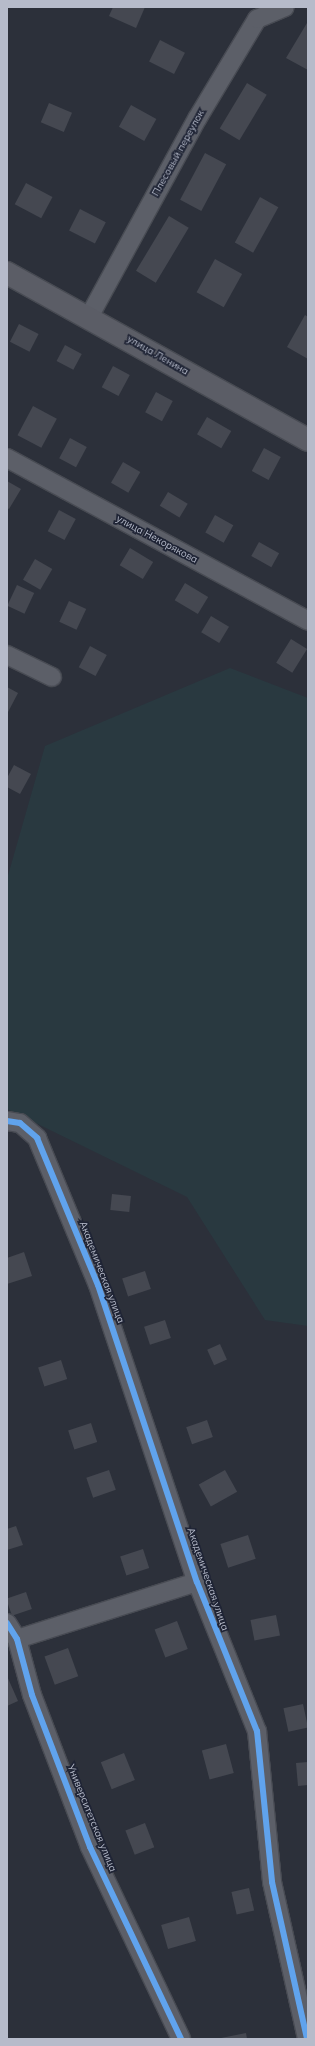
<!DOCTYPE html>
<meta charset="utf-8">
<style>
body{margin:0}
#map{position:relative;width:315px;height:2046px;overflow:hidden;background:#2c303a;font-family:Mulish,sans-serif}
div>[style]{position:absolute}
.green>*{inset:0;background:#293940}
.building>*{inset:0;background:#454851;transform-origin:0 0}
.roads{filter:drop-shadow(1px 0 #484b53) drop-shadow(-1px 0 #484b53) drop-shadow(0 1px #484b53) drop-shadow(0 -1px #484b53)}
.street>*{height:18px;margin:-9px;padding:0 9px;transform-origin:9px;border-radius:9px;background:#5c5f68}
.secondary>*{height:22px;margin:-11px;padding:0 11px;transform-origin:11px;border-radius:11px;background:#5b5d66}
.cycleway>*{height:6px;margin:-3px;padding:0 3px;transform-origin:3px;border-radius:3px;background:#60a3ed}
span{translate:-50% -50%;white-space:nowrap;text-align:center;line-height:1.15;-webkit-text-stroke:3.5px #1f2435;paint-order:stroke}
.street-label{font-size:10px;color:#b6bbca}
.frame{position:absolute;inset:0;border:8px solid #b6bbca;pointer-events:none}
</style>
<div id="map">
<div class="green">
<i style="clip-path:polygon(230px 668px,308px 698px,308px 1326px,265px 1320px,187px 1197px,7px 1109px,7px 879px,45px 746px)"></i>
</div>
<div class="building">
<i style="clip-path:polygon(113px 7px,145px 7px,136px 28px,109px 16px)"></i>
<i style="clip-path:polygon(307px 23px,308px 23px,308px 70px,286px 58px)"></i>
<i style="left:160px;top:40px;width:28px;height:24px;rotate:27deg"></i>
<i style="left:247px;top:83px;width:23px;height:53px;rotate:31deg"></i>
<i style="left:49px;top:103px;width:25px;height:21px;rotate:23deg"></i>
<i style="left:131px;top:105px;width:29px;height:25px;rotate:29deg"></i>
<i style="left:205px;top:153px;width:24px;height:53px;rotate:28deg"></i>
<i style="left:26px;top:183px;width:30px;height:24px;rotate:28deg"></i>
<i style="left:260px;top:197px;width:21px;height:52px;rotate:29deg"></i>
<i style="left:80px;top:209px;width:29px;height:24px;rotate:27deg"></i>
<i style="left:169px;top:216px;width:23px;height:64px;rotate:31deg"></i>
<i style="left:215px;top:259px;width:31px;height:38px;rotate:29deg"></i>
<i style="clip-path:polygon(305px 315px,308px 317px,308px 359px,287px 347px)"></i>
<i style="left:19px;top:324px;width:22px;height:20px;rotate:27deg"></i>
<i style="left:65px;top:345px;width:19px;height:18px;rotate:28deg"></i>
<i style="left:113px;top:366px;width:19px;height:24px;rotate:28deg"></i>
<i style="left:156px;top:392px;width:19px;height:23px;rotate:28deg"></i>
<i style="left:33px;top:406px;width:27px;height:33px;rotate:28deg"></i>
<i style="left:207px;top:417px;width:28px;height:20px;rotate:30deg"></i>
<i style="left:70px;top:438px;width:19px;height:23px;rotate:28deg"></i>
<i style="left:264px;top:448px;width:19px;height:26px;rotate:28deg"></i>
<i style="left:123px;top:462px;width:20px;height:24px;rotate:30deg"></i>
<i style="clip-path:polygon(7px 481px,21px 489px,9px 509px,7px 508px)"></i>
<i style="left:168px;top:492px;width:23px;height:16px;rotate:31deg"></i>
<i style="left:59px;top:510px;width:19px;height:24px;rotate:28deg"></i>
<i style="left:215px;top:515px;width:21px;height:20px;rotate:29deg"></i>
<i style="left:259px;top:542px;width:23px;height:16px;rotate:29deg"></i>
<i style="left:130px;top:548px;width:27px;height:20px;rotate:31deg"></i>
<i style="left:35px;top:559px;width:20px;height:24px;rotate:30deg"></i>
<i style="left:185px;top:583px;width:27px;height:20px;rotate:31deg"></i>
<i style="left:17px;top:585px;width:19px;height:23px;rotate:25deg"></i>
<i style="left:69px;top:601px;width:19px;height:23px;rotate:25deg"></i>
<i style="left:211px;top:616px;width:21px;height:19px;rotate:31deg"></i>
<i style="left:291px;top:639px;width:19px;height:28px;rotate:32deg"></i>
<i style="left:90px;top:646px;width:19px;height:24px;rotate:28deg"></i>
<i style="clip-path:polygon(7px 687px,18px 693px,7px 714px)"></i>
<i style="clip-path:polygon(14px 765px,31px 774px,20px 794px,7px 787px,7px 778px)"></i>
<i style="left:112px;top:1194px;width:19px;height:16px;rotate:6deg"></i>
<i style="clip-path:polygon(24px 1252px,32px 1276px,7px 1284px,7px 1258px)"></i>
<i style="left:145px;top:1271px;width:19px;height:24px;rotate:72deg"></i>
<i style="left:165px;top:1320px;width:19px;height:22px;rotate:72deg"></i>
<i style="left:220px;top:1344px;width:17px;height:14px;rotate:66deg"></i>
<i style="left:61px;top:1360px;width:20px;height:24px;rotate:72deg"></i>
<i style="left:207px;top:1420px;width:18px;height:22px;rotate:71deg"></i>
<i style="left:91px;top:1423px;width:20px;height:24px;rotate:72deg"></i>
<i style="left:109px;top:1470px;width:21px;height:24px;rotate:71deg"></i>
<i style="left:225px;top:1470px;width:25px;height:30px;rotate:61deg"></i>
<i style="clip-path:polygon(16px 1526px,23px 1545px,7px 1550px,7px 1529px)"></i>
<i style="left:248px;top:1535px;width:25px;height:29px;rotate:72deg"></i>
<i style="left:143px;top:1549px;width:20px;height:24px;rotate:72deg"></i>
<i style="left:26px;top:1592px;width:18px;height:21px;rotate:71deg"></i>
<i style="left:276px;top:1615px;width:21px;height:26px;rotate:79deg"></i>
<i style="left:177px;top:1621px;width:30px;height:24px;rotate:69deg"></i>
<i style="left:68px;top:1648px;width:30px;height:25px;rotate:70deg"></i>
<i style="clip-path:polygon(7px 1676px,18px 1701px,7px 1706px)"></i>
<i style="left:303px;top:1704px;width:24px;height:20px;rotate:78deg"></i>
<i style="left:226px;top:1744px;width:30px;height:25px;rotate:75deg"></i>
<i style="left:124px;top:1753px;width:29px;height:25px;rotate:68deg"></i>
<i style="clip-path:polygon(308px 1762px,308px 1785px,298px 1786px,296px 1763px)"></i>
<i style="left:145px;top:1823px;width:26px;height:21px;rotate:69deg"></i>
<i style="left:249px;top:1888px;width:23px;height:18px;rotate:77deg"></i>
<i style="left:189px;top:1917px;width:25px;height:29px;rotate:74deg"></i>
<i style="clip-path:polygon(246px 2033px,247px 2039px,221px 2039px,221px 2038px)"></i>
</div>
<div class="roads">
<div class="street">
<i style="left:89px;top:317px;width:226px;rotate:-61.4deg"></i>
<i style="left:197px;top:119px;width:117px;rotate:-59deg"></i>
<i style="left:257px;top:19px;width:30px;rotate:-23deg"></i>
<i style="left:7px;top:458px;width:342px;rotate:28.4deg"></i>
<i style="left:7px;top:655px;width:50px;rotate:26.1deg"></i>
<i style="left:7px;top:1121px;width:13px;rotate:9deg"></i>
<i style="left:20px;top:1123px;width:23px;rotate:41deg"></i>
<i style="left:37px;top:1138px;width:159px;rotate:67.5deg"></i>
<i style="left:98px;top:1285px;width:313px;rotate:71.6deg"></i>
<i style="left:197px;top:1582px;width:161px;rotate:68.1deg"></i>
<i style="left:257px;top:1731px;width:152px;rotate:84.3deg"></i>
<i style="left:272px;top:1882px;width:161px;rotate:77.4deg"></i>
<i style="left:7px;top:1623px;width:19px;rotate:58deg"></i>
<i style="left:17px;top:1639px;width:58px;rotate:75deg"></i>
<i style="left:32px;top:1695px;width:163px;rotate:69.1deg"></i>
<i style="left:90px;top:1847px;width:212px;rotate:64.6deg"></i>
<i style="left:17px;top:1639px;width:189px;rotate:-17.6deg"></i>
</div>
<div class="secondary">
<i style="left:7px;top:273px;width:344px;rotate:29deg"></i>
</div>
</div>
<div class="cycleway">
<i style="left:7px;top:1121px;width:13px;rotate:9deg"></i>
<i style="left:20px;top:1123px;width:23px;rotate:41deg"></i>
<i style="left:37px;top:1138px;width:159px;rotate:67.5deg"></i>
<i style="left:98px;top:1285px;width:313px;rotate:71.6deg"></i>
<i style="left:197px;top:1582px;width:161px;rotate:68.1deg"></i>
<i style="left:257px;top:1731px;width:152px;rotate:84.3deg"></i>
<i style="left:272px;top:1882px;width:161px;rotate:77.4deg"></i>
<i style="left:7px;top:1623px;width:19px;rotate:58deg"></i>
<i style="left:17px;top:1639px;width:58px;rotate:75deg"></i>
<i style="left:32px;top:1695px;width:163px;rotate:69.1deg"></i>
<i style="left:90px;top:1847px;width:212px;rotate:64.6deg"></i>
</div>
<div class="street-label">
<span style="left:178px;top:153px;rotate:-61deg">Плесовый переулок</span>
<span style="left:158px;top:355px;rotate:30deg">улица Ленина</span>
<span style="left:157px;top:539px;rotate:28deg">улица Некорякова</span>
<span style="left:102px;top:1272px;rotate:69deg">Академическая улица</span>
<span style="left:208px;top:1579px;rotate:71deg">Академическая улица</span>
<span style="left:92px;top:1818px;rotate:68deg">Университетская улица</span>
</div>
<div class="frame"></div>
</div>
